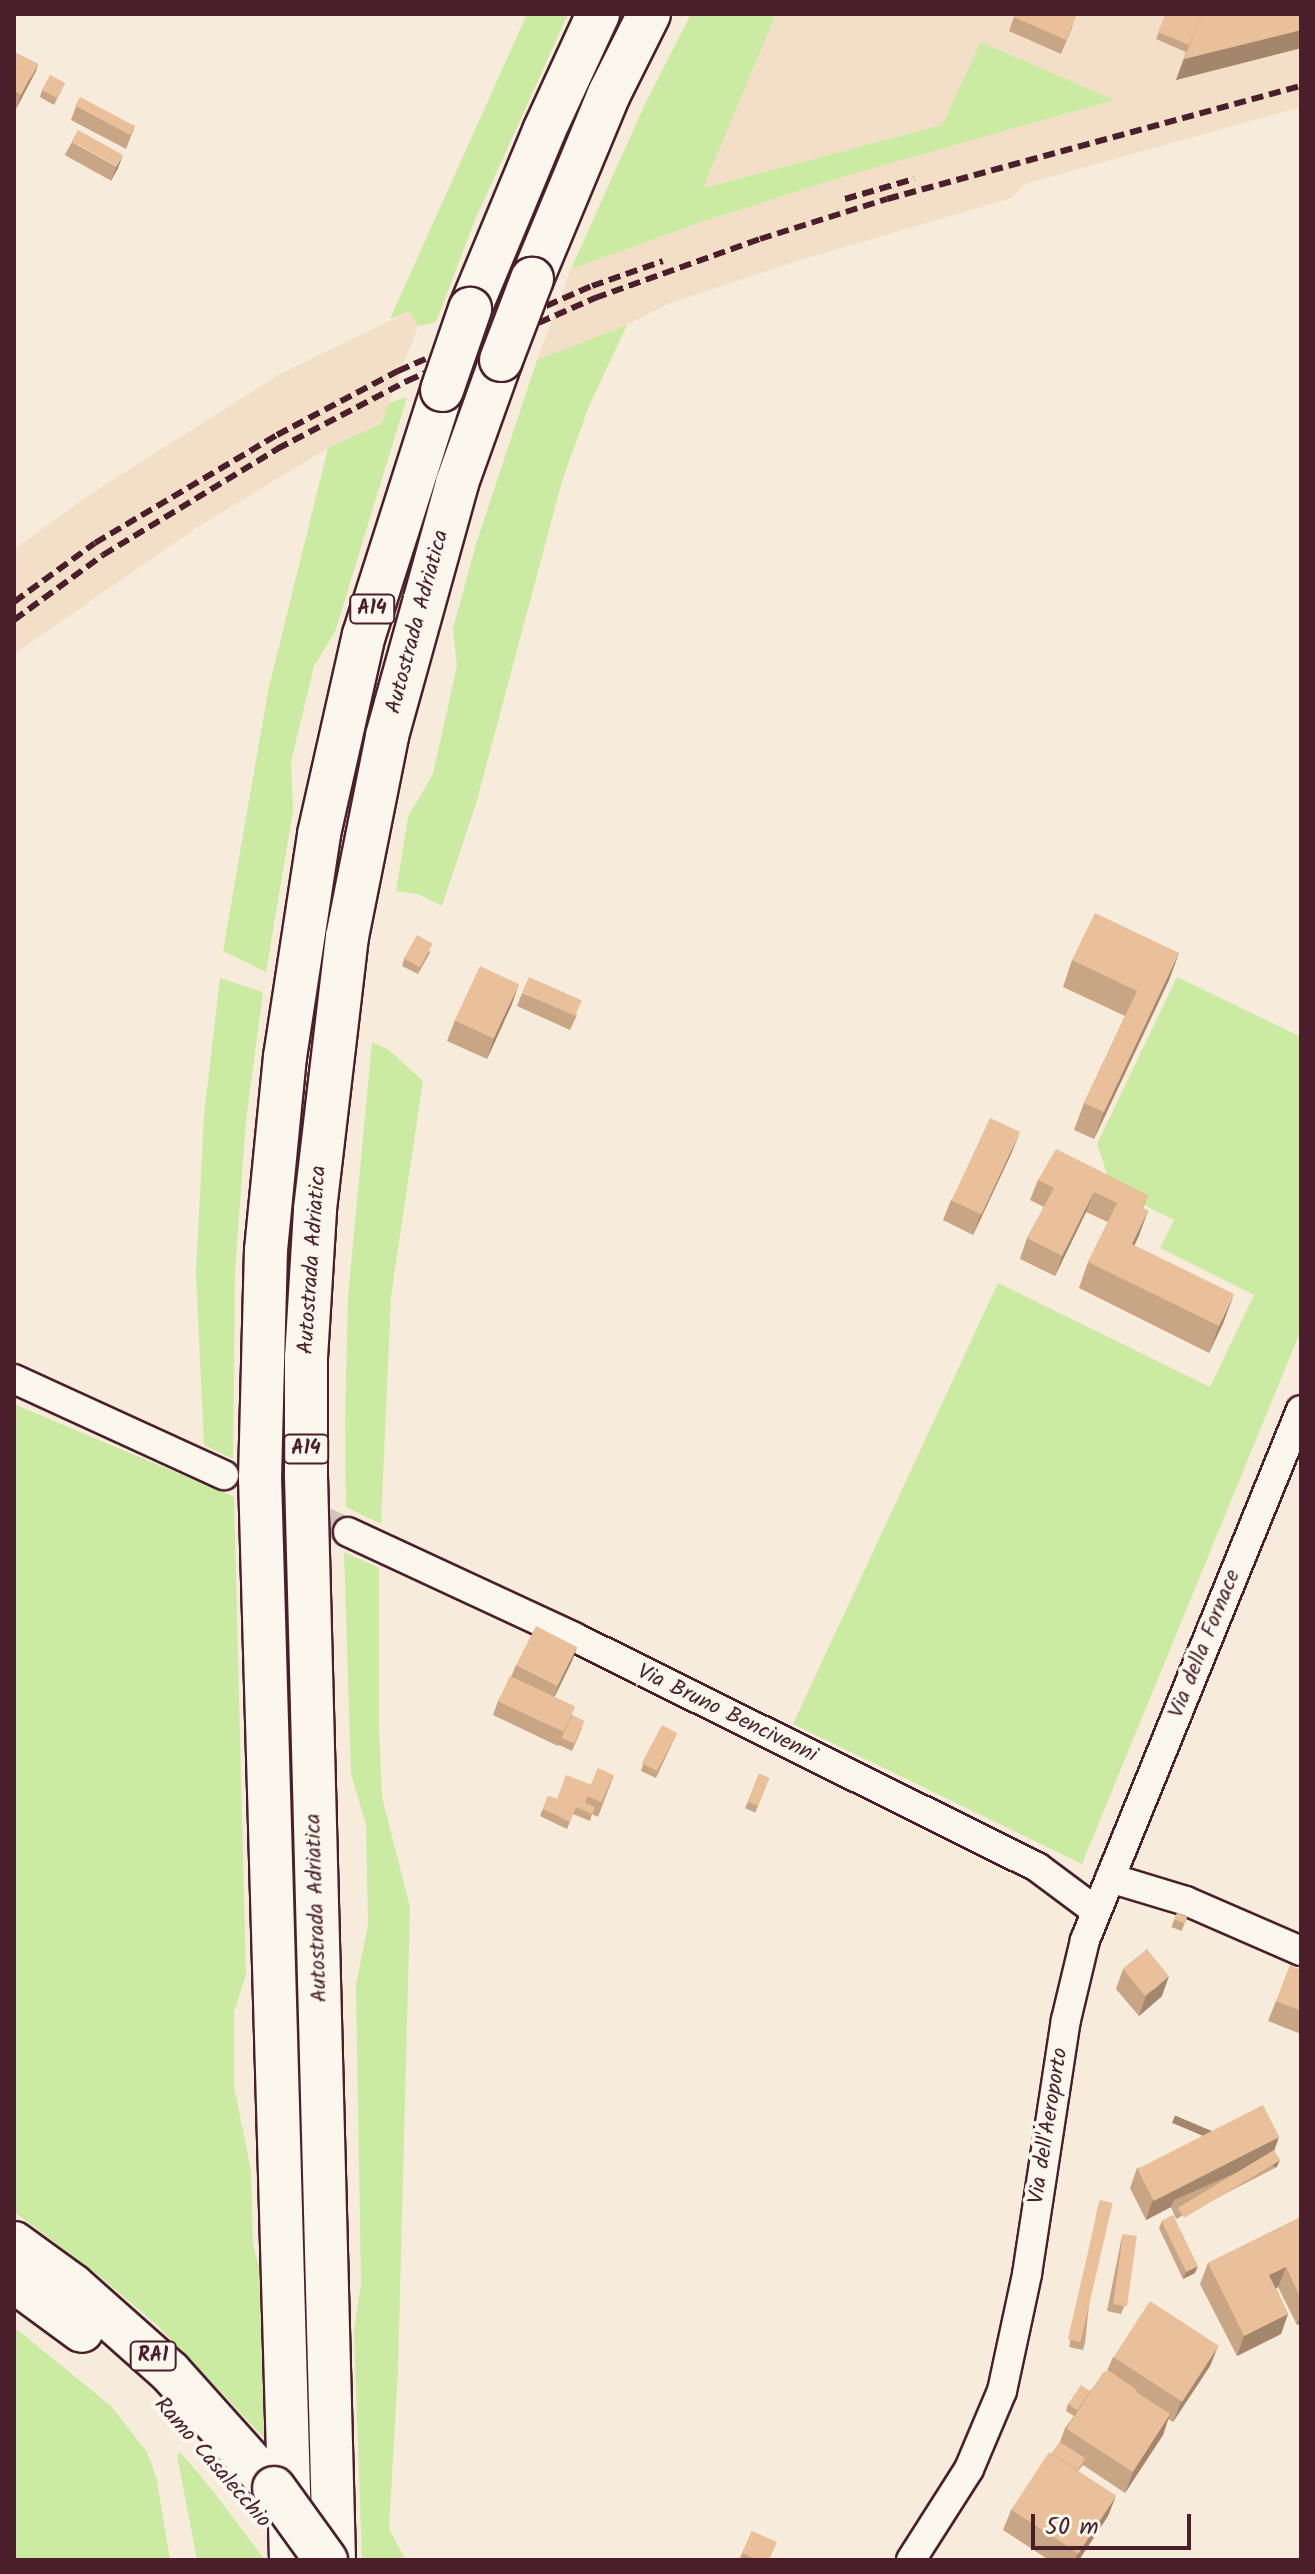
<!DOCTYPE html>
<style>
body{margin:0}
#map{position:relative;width:1315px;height:2574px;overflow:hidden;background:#f7ecdb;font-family:Kalam,sans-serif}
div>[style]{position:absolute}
.built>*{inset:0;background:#f3dfc7}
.green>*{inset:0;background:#cbeaa2}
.minor-tunnel>*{height:28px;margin-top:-14px;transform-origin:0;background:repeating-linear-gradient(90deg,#d4c3b8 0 28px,transparent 0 42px)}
.roads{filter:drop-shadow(2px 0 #4a1f2b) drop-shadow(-2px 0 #4a1f2b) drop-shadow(0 2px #4a1f2b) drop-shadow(0 -2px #4a1f2b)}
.minor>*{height:28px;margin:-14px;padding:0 14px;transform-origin:14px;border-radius:14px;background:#fbf7ec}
.highway>*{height:42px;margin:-21px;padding:0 21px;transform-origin:21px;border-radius:21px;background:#fbf7ec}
.rail>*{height:6px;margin-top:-3px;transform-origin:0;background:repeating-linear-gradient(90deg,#4a1f2b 0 12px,transparent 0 18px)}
.bridges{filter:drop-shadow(2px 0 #4a1f2b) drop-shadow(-2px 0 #4a1f2b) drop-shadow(0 2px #4a1f2b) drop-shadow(0 -2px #4a1f2b)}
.highway-bridge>*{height:42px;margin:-21px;padding:0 21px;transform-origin:21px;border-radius:21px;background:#fbf7ec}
.wall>*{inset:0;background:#c8a584;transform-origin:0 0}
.shaded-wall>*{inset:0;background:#a3866b;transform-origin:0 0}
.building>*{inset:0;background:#e9c099;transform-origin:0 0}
span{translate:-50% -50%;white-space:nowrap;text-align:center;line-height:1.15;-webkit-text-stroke:8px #fbf7ec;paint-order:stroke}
.shield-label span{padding:2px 6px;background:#fbf7ec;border:2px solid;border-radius:6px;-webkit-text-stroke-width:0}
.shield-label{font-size:20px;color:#4a1f2b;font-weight:700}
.street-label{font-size:22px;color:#4a1f2b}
.frame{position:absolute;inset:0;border:16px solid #4a1f2b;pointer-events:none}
.scale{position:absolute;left:1031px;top:2514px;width:160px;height:36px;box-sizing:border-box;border:4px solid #4a1f2b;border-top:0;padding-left:10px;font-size:24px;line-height:28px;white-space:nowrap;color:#4a1f2b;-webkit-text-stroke:6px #fbf7ec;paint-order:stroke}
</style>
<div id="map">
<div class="built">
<i style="clip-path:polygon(776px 14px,1301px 14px,1301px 107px,1025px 184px,1012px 198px,800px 260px,668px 304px,627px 325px,537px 360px,571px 269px,704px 221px,849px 175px,1113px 100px,981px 42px,942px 125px,702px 188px)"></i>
<i style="clip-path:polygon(410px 311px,418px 326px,381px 424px,328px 448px,196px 528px,14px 654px,14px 549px,95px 491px,280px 374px)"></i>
</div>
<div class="green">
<i style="clip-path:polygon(527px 14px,568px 14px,475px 220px,436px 322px,418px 326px,410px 311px,390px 319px)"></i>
<i style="clip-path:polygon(691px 14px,776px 14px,703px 188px,942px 125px,981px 42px,1114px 100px,849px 175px,704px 221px,571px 269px,646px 102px)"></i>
<i style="clip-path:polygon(627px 325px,589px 406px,562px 481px,477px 800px,442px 906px,418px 894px,396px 891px,408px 817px,433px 774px,457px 666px,453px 629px,476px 544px,537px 360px)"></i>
<i style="clip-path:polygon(407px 397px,335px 632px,314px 666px,291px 762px,293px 811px,266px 972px,223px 951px,268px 691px,328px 448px,381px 424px,389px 403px)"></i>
<i style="clip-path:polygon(1177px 977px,1301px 1037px,1301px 1330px,1082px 1864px,793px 1724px,998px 1283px,1210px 1387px,1254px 1295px,1160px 1248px,1174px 1220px,1112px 1189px,1097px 1144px)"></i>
<i style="clip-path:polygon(220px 978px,263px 992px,246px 1120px,235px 1271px,233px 1459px,204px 1445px,196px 1273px,204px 1115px)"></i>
<i style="clip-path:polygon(372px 1042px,389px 1050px,423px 1081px,391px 1296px,381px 1524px,346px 1507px,345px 1423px,348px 1297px)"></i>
<i style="clip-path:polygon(14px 1404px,234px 1497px,246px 1975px,234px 2012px,234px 2086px,251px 2170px,253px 2243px,261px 2276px,269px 2443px,159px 2327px,97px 2274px,14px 2212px)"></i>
<i style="clip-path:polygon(344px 1552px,379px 1568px,379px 1728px,382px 1797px,410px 1907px,398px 2371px,389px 2529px,406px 2560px,362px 2560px,354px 2331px,361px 2283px,356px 1985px,368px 1925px,366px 1824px,351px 1774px)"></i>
<i style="clip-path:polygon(14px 2327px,111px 2406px,147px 2452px,157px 2480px,170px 2560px,14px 2560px)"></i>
<i style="clip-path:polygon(181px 2453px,209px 2486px,265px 2560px,197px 2560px,177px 2455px)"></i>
</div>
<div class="minor-tunnel">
<i style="left:247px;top:1485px;width:111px;rotate:25deg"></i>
</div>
<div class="roads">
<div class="minor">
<i style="left:14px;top:1379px;width:231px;rotate:24.6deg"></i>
<i style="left:348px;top:1532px;width:249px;rotate:24.9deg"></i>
<i style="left:574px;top:1637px;width:517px;rotate:26.42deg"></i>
<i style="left:1037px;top:1867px;width:74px;rotate:36.7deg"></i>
<i style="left:1110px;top:1878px;width:79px;rotate:16.8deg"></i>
<i style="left:1186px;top:1901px;width:125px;rotate:23.5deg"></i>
<i style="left:911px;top:2560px;width:108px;rotate:-57.5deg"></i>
<i style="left:969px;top:2469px;width:85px;rotate:-67.1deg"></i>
<i style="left:1002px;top:2391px;width:120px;rotate:-77.9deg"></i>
<i style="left:1027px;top:2274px;width:257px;rotate:-81.3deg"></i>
<i style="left:1066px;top:2020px;width:82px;rotate:-76.6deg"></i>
<i style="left:1085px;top:1940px;width:572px;rotate:-67.83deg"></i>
</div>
<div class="highway">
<i style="left:532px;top:279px;width:200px;rotate:-67.4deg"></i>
<i style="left:609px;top:94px;width:89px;rotate:-63.4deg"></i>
<i style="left:470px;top:309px;width:193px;rotate:-67.4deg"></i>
<i style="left:544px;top:131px;width:129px;rotate:-65.2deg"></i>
<i style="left:14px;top:2243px;width:72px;rotate:35.9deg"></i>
<i style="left:72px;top:2285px;width:131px;rotate:41.6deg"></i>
<i style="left:170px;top:2372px;width:156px;rotate:48.1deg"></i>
<i style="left:14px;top:2281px;width:84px;rotate:36.3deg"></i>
<i style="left:291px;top:2560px;width:1082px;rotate:-91.64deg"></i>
<i style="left:260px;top:1478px;width:228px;rotate:-88.5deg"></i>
<i style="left:266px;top:1250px;width:194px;rotate:-84.4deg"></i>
<i style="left:285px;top:1057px;width:226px;rotate:-81.3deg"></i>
<i style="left:319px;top:834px;width:204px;rotate:-77.3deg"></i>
<i style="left:364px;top:635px;width:257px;rotate:-72.3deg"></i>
<i style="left:334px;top:2560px;width:1085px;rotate:-91.48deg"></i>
<i style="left:306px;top:1475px;width:117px;rotate:-90deg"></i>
<i style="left:306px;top:1358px;width:149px;rotate:-86.5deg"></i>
<i style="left:315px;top:1209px;width:274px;rotate:-83.3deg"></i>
<i style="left:347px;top:937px;width:205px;rotate:-78.7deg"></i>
<i style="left:387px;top:736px;width:263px;rotate:-74.5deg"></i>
<i style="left:457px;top:483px;width:131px;rotate:-70.3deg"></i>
</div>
</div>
<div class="rail">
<i style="left:845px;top:199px;width:72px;rotate:-16.2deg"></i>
<i style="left:14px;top:602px;width:100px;rotate:-36.1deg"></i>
<i style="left:95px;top:543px;width:212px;rotate:-30.7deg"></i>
<i style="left:277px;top:435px;width:137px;rotate:-27.9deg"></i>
<i style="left:398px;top:371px;width:212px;rotate:-23.7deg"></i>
<i style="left:592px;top:286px;width:75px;rotate:-19.4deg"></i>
<i style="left:14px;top:620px;width:110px;rotate:-36.1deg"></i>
<i style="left:103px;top:555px;width:204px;rotate:-31.3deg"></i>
<i style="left:277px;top:449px;width:147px;rotate:-27.6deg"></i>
<i style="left:407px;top:381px;width:206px;rotate:-23.8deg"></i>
<i style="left:595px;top:298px;width:175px;rotate:-19.7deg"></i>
<i style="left:760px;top:239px;width:133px;rotate:-17.5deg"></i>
<i style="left:887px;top:199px;width:429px;rotate:-15.3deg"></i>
</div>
<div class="bridges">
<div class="highway-bridge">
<i style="left:501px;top:360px;width:87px;rotate:-69.1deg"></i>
<i style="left:442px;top:390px;width:86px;rotate:-70.9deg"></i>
<i style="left:274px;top:2488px;width:89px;rotate:54.2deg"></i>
</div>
</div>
<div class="wall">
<i style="clip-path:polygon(1015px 14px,1073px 25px,1061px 54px,1009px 31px)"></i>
<i style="clip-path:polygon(1166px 14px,1301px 14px,1301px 48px,1176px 80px,1186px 52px,1156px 39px)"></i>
<i style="clip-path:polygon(14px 52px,38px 64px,16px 109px,14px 108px)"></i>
<i style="clip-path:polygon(65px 83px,54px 105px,40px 97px,42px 90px)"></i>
<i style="clip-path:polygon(76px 106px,135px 126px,126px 149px,71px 120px)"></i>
<i style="left:72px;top:142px;width:53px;height:15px;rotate:29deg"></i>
<i style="clip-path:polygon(431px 951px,418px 974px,402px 966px,404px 959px)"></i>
<i style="clip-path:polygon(1179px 953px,1169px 980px,1094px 1139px,1074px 1130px,1084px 1103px,1125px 1016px,1063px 987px,1072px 960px)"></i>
<i style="clip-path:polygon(522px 993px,577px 1015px,570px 1030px,517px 1006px)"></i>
<i style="clip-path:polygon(512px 1004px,487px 1059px,447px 1041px,455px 1020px)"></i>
<i style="clip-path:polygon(1012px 1152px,973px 1235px,943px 1220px,951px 1200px)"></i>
<i style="clip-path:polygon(1038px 1180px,1148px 1195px,1143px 1208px,1148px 1211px,1134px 1245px,1224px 1321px,1209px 1353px,1079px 1288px,1088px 1262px,1108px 1222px,1086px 1212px,1055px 1276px,1020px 1259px,1027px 1238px,1044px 1207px,1030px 1200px)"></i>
<i style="clip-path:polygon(577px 1647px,572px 1661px,554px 1697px,572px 1715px,582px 1728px,572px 1751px,559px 1745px,558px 1746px,493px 1715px,498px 1701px,511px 1677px,516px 1665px)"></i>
<i style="clip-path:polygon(677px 1733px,656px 1778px,641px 1771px,643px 1764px)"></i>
<i style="left:759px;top:1774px;width:11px;height:37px;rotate:22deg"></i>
<i style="clip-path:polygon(614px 1775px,598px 1817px,592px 1814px,590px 1821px,573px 1814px,567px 1829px,540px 1816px,548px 1796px,557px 1799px)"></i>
<i style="left:1177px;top:1913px;width:11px;height:15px;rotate:22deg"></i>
<i style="clip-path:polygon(1123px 1969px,1162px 1996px,1139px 2016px,1116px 1989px)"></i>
<i style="clip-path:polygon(1301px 1970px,1301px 2034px,1268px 2021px,1276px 2001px)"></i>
<i style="clip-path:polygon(1274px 2150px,1277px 2167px,1176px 2219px,1171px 2207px,1146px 2220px,1130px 2188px,1137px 2168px)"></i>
<i style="clip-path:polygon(1100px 2200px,1085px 2343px,1083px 2350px,1069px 2347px,1098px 2207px)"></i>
<i style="clip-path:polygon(1301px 2217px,1301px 2323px,1297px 2325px,1278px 2287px,1276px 2288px,1288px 2314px,1281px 2334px,1237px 2356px,1200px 2284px,1208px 2263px)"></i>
<i style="clip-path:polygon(1162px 2221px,1195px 2273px,1183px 2279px,1159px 2228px)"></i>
<i style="clip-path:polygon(1123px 2234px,1124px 2307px,1121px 2314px,1107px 2311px,1121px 2241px)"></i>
<i style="clip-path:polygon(1218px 2346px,1210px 2366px,1173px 2422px,1168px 2419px,1163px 2435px,1125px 2493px,1083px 2465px,1078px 2471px,1108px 2516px,1079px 2560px,1049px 2560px,1003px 2530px,1011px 2510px,1060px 2442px,1065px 2428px,1074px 2416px,1066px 2411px,1068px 2404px,1090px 2391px,1106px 2373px,1113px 2357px)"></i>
<i style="clip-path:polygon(752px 2531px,770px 2560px,739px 2560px)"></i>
</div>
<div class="shaded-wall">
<i style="clip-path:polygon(1301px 30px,1301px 48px,1176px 80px,1184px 59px)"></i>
<i style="clip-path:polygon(38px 64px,36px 71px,16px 109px,21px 95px)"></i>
<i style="clip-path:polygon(123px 155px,118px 168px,111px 180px,116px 167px)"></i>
<i style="clip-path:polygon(1179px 953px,1169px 980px,1094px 1139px,1104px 1112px)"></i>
<i style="clip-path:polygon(519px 984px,512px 1004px,487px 1059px,494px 1038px)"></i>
<i style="clip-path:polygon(1020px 1132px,1012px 1152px,973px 1235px,981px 1214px)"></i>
<i style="clip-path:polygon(1094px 1192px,1086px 1212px,1055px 1276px,1062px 1256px)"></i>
<i style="clip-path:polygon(1148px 1211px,1138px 1238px,1122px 1270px,1132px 1244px)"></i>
<i style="clip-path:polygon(1234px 1294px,1224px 1321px,1209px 1353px,1219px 1326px)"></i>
<i style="clip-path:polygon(577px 1647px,572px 1661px,553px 1700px,558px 1686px)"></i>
<i style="clip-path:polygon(1169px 1976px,1162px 1996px,1139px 2016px,1146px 1996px)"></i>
<i style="clip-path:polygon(1279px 2137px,1272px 2157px,1174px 2200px,1171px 2207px,1146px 2220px,1153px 2199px)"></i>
<i style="left:1280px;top:2160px;width:8px;height:114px;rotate:113deg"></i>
<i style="clip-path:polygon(1198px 2266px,1195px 2273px,1183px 2279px,1186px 2272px)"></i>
<i style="clip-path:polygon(1286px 2267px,1278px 2287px,1262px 2296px,1269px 2275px)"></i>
<i style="clip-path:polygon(1301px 2313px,1301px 2323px,1297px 2325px)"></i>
<i style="clip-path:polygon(1288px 2314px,1281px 2334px,1237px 2356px,1244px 2336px)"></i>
<i style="clip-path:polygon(1218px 2346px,1210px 2366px,1173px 2422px,1181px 2402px)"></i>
<i style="clip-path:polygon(1170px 2414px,1163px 2435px,1125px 2493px,1133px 2472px)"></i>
<i style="clip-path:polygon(1116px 2496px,1108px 2516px,1079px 2560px,1075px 2560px,1078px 2553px)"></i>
</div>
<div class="building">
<i style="clip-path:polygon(1015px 14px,1077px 14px,1066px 40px,1014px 17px)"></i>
<i style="clip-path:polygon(1166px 14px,1202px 14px,1189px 45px,1158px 32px)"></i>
<i style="clip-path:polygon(1202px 14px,1301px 14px,1301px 30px,1184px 59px)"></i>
<i style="clip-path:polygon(14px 52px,38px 64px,30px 80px,32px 74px,14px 64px)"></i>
<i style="clip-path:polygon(14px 64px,32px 74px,21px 95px,14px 91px)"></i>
<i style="left:50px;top:75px;width:17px;height:17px;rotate:28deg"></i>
<i style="left:80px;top:97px;width:62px;height:10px;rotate:28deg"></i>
<i style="left:78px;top:130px;width:51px;height:13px;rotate:29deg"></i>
<i style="clip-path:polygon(1095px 913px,1179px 953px,1104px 1112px,1084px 1103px,1137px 991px,1072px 960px)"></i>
<i style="left:417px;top:935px;width:18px;height:27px;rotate:29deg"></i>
<i style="left:480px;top:966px;width:43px;height:60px;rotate:25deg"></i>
<i style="left:529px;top:977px;width:58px;height:17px;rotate:24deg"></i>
<i style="left:990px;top:1118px;width:33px;height:91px;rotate:25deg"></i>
<i style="clip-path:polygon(1056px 1149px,1148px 1195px,1142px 1208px,1120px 1197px,1117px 1203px,1094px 1192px,1062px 1256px,1027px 1238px,1054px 1188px,1038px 1180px)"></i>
<i style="clip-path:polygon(1120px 1197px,1148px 1211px,1132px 1244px,1234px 1294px,1219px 1326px,1088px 1262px)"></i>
<i style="left:536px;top:1626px;width:46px;height:44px;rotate:27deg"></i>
<i style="left:510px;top:1676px;width:72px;height:28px;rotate:25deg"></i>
<i style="left:572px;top:1715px;width:14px;height:25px;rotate:25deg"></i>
<i style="left:662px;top:1725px;width:17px;height:43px;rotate:28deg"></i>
<i style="left:598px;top:1768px;width:17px;height:30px;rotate:24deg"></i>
<i style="left:759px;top:1774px;width:11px;height:30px;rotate:22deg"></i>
<i style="clip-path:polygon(566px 1775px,592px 1785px,585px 1803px,595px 1807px,592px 1814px,576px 1807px,570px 1822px,543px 1809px,548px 1796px,557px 1799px)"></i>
<i style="left:1177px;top:1913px;width:11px;height:7px;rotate:22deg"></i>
<i style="left:1147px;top:1949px;width:35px;height:31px;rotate:51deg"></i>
<i style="clip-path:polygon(1290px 1965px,1301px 1970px,1301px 2011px,1276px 2001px)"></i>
<i style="left:1263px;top:2105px;width:36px;height:141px;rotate:63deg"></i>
<i style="left:1274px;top:2150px;width:12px;height:112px;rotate:59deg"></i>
<i style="left:1100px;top:2200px;width:13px;height:143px;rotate:13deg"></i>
<i style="left:1173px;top:2215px;width:57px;height:13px;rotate:64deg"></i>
<i style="clip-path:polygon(1301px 2217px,1301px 2299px,1286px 2267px,1269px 2275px,1288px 2314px,1244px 2336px,1208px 2263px)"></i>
<i style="left:1123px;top:2234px;width:14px;height:71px;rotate:8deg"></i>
<i style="left:1150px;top:2301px;width:82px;height:67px;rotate:33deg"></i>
<i style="clip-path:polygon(1108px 2370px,1137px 2390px,1136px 2392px,1106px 2373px)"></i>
<i style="left:1104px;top:2371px;width:79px;height:69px;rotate:33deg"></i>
<i style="left:1081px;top:2385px;width:11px;height:23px;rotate:34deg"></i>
<i style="left:1060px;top:2442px;width:30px;height:14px;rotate:33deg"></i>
<i style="left:1049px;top:2452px;width:80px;height:69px;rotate:33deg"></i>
<i style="clip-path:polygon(752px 2531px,777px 2542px,769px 2560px,754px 2560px,755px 2559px,742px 2553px)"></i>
</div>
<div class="shield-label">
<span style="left:372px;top:609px">A14</span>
<span style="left:306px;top:1449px">A14</span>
<span style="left:153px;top:2356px">RA1</span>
</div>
<div class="street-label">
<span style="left:418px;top:622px;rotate:-75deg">Autostrada Adriatica</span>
<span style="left:313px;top:1260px;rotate:-86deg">Autostrada Adriatica</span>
<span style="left:1205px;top:1644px;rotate:-68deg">Via della Fornace</span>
<span style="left:727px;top:1714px;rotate:26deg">Via Bruno Bencivenni</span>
<span style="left:317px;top:1908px;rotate:-92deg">Autostrada Adriatica</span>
<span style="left:1049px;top:2126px;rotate:-81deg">Via dell'Aeroporto</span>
<span style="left:212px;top:2463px;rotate:49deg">Ramo Casalecchio</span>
</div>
<div class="frame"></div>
<div class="scale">50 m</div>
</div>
